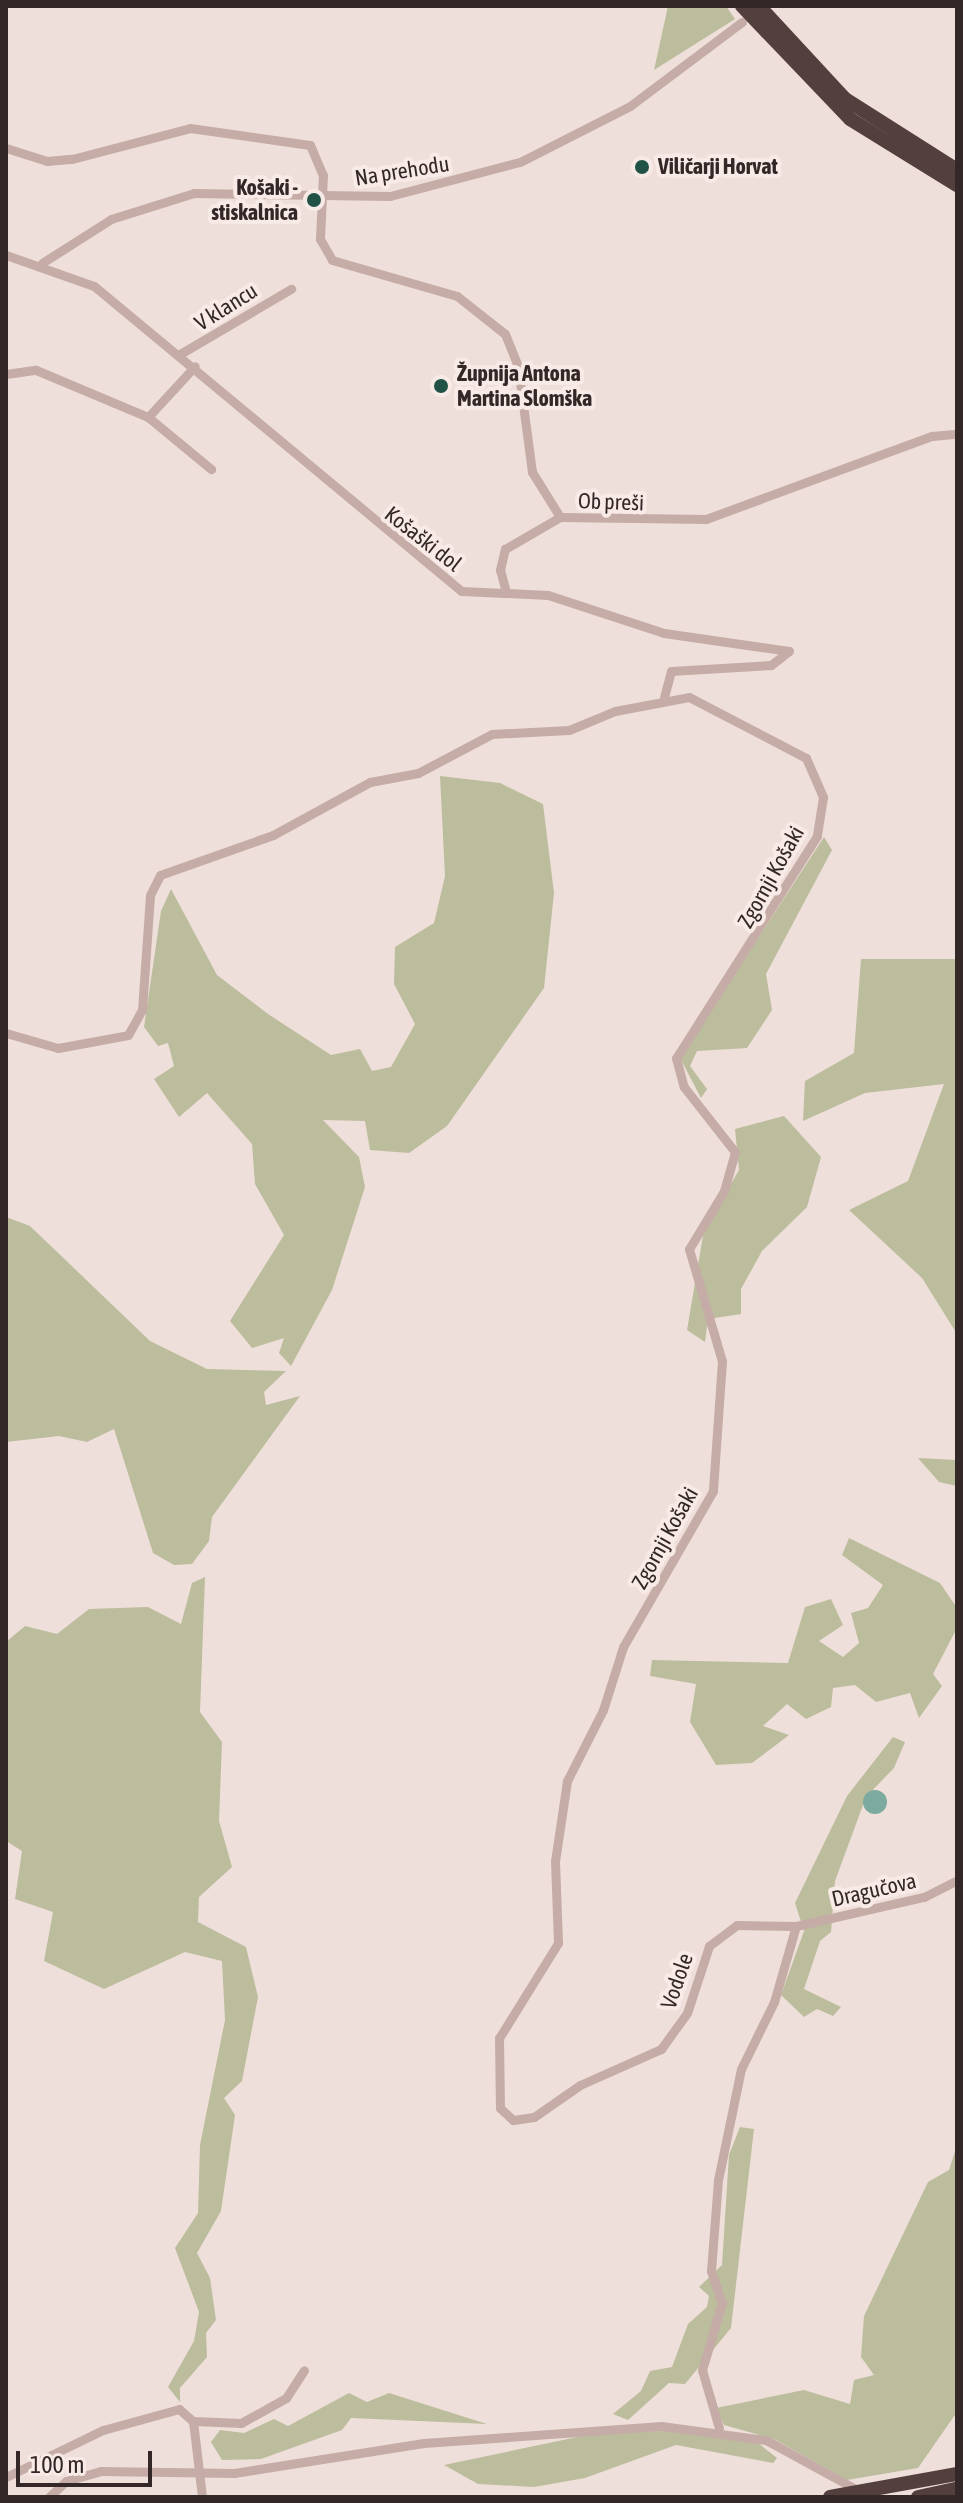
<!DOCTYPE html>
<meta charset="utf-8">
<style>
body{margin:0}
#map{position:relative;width:963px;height:2503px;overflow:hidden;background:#efdfda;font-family:"Asap Condensed",sans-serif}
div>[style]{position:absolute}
.green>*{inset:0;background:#bcbd9c}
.water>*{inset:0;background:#7caa9e}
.round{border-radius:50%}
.minor>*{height:9px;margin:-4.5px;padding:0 4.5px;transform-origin:4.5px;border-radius:4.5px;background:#c6aca7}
.highway>*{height:14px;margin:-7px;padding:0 7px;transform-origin:7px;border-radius:7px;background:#543f3f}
.highway-bridge>*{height:14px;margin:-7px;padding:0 7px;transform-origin:7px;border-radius:7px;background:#543f3f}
.dots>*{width:22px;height:22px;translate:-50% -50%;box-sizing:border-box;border:4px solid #f8eae6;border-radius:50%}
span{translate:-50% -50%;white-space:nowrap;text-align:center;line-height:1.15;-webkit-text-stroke:8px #f8eae6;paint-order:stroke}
.poi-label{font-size:22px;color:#342727;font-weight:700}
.left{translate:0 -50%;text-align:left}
.right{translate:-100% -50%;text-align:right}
.street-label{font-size:22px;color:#342727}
.frame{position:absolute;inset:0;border:8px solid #342727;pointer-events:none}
.scale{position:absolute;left:16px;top:2451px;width:136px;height:36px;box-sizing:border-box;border:4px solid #342727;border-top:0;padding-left:10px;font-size:24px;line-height:28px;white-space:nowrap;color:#342727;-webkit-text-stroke:6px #f8eae6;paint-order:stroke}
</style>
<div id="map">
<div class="green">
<i style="clip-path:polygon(668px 6px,726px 6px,735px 19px,654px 70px)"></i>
<i style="clip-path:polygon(440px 776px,500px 783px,543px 804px,554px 893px,544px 988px,447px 1126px,409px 1153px,370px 1150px,365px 1121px,323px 1120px,359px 1157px,365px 1187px,332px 1290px,291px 1366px,279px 1353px,284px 1338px,252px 1348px,230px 1321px,284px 1235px,255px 1184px,252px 1144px,207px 1093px,179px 1117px,154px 1079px,174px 1066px,168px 1043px,158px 1046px,144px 1027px,161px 911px,171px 889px,217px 975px,268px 1014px,331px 1055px,360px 1049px,372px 1071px,391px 1067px,415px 1024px,394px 984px,395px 947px,434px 923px,445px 876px)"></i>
<i style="clip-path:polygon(824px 837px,832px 850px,766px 974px,772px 1010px,747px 1048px,697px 1051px,690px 1066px,707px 1089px,701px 1098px,680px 1058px)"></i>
<i style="clip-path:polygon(861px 959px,957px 959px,957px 1334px,922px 1278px,849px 1210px,908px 1181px,944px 1084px,865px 1093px,803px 1121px,805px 1081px,854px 1053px)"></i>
<i style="clip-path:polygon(784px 1116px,821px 1157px,807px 1207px,762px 1251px,741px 1289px,741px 1314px,708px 1319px,705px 1342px,687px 1330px,704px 1230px,739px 1170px,735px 1129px)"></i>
<i style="clip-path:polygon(6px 1217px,30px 1226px,150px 1341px,207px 1369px,286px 1371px,264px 1392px,266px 1405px,300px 1396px,212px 1517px,209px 1541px,192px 1564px,174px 1565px,153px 1553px,114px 1429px,87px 1442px,59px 1436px,6px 1442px)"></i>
<i style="clip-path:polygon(918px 1458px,957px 1460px,957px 1486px,939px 1482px)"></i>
<i style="clip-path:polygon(849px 1538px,940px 1583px,957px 1608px,957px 1628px,933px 1674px,942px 1686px,919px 1718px,910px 1693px,876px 1702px,855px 1685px,833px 1688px,831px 1707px,806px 1719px,787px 1704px,763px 1726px,789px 1735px,752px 1763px,716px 1765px,690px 1722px,696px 1684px,650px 1676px,652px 1660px,788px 1663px,805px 1607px,831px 1599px,843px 1625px,819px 1641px,843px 1657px,859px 1643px,851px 1613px,868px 1608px,883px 1585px,842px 1555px)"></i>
<i style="clip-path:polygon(205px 1577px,200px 1712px,222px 1742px,219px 1821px,232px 1867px,199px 1897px,198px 1922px,246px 1947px,258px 1997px,242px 2081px,224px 2098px,235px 2115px,221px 2211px,197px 2253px,210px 2278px,216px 2320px,206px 2333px,207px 2357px,180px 2388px,180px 2402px,168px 2387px,194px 2341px,199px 2312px,175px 2248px,198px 2213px,200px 2145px,225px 2020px,222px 1961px,185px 1952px,104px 1989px,44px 1961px,53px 1912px,15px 1899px,22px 1851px,6px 1841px,6px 1642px,25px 1626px,57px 1634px,89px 1609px,148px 1607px,181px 1624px,192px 1583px)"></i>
<i style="clip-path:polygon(893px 1737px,905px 1742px,894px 1768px,866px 1797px,835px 1881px,831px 1932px,820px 1941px,804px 1989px,841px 2007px,833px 2016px,817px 2009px,804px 2017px,781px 1995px,804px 1931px,795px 1903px,847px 1796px)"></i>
<i style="clip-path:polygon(740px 2127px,754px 2129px,731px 2328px,685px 2384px,669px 2383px,628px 2420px,613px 2414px,641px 2391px,650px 2371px,672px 2367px,688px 2324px,707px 2307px,709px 2296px,699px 2287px,722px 2265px,729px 2155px)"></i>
<i style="clip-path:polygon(957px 2145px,957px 2412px,918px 2468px,847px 2480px,774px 2439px,724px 2425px,716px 2408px,804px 2390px,850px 2404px,854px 2380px,874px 2375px,861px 2357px,864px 2316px,928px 2182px,949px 2170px)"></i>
<i style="clip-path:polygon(349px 2393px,367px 2402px,389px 2393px,487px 2424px,351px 2418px,342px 2430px,261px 2459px,222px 2460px,211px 2442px,220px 2430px,244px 2433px,274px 2419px,288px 2426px)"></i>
<i style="clip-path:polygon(671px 2431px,758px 2443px,777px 2458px,773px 2463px,676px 2445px,585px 2478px,534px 2487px,478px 2484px,444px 2465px,601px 2432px)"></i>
</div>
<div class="water">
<i class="round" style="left:863px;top:1790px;width:24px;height:24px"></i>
</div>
<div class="minor">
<i style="left:6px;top:148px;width:43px;rotate:17.6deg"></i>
<i style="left:47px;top:161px;width:25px;rotate:-5deg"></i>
<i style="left:72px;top:159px;width:122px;rotate:-14.7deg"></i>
<i style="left:190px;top:128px;width:121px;rotate:8.1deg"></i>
<i style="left:310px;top:145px;width:33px;rotate:67deg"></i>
<i style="left:323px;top:175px;width:64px;rotate:92.7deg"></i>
<i style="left:320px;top:239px;width:24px;rotate:60deg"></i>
<i style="left:332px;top:260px;width:130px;rotate:16.1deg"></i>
<i style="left:457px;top:296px;width:61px;rotate:38.4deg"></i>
<i style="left:505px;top:334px;width:35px;rotate:68deg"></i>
<i style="left:518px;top:367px;width:106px;rotate:82.4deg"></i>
<i style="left:532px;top:472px;width:53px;rotate:58.1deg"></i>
<i style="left:560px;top:517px;width:146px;rotate:0.8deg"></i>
<i style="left:706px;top:519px;width:241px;rotate:-20.2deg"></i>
<i style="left:932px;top:436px;width:25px;rotate:-5deg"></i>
<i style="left:6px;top:255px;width:93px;rotate:19.4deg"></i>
<i style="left:94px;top:286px;width:477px;rotate:39.7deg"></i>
<i style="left:461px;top:591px;width:87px;rotate:2.6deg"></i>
<i style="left:548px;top:595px;width:122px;rotate:18.1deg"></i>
<i style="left:664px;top:633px;width:126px;rotate:8.2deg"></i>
<i style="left:789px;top:651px;width:23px;rotate:142deg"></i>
<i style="left:771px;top:665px;width:100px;rotate:176.6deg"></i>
<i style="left:671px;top:671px;width:27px;rotate:105deg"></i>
<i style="left:42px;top:263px;width:82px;rotate:-32.5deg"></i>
<i style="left:111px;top:219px;width:87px;rotate:-17.4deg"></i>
<i style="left:194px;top:193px;width:196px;rotate:0.9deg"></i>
<i style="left:390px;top:196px;width:134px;rotate:-14.7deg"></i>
<i style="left:520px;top:162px;width:123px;rotate:-27deg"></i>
<i style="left:630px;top:106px;width:140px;rotate:-36.9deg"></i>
<i style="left:180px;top:354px;width:129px;rotate:-30.4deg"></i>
<i style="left:6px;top:374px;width:30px;rotate:-8deg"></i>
<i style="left:36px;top:370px;width:121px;rotate:22.8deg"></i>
<i style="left:148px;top:417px;width:69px;rotate:-47.3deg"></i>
<i style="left:148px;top:417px;width:82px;rotate:39.5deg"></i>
<i style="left:506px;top:592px;width:23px;rotate:-105deg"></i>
<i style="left:500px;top:570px;width:22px;rotate:-77deg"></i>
<i style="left:505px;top:549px;width:64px;rotate:-30.2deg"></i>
<i style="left:6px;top:1033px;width:54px;rotate:16.1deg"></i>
<i style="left:58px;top:1048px;width:71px;rotate:-10.5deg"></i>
<i style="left:128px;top:1035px;width:29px;rotate:-61deg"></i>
<i style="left:142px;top:1010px;width:115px;rotate:-86deg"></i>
<i style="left:150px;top:895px;width:22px;rotate:-63deg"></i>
<i style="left:160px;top:875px;width:120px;rotate:-19.5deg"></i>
<i style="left:273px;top:835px;width:111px;rotate:-28.7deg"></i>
<i style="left:370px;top:782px;width:49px;rotate:-10.6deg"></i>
<i style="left:418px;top:773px;width:84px;rotate:-27.8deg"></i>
<i style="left:492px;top:734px;width:77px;rotate:-3deg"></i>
<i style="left:569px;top:730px;width:50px;rotate:-22.4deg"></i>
<i style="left:615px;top:711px;width:75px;rotate:-10.7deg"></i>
<i style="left:689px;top:697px;width:132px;rotate:27.5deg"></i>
<i style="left:806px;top:758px;width:43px;rotate:66.4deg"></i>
<i style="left:823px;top:797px;width:39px;rotate:99deg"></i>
<i style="left:817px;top:836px;width:263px;rotate:122.4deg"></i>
<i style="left:676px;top:1058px;width:30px;rotate:75deg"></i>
<i style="left:684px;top:1087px;width:83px;rotate:51.9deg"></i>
<i style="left:735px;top:1152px;width:41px;rotate:105.8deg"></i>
<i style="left:724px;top:1191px;width:68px;rotate:121.1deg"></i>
<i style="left:689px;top:1249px;width:117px;rotate:73.6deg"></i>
<i style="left:722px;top:1361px;width:130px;rotate:94deg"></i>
<i style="left:713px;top:1491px;width:180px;rotate:120deg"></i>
<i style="left:623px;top:1647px;width:66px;rotate:107.6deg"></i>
<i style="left:603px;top:1710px;width:80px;rotate:116.9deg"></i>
<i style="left:567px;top:1781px;width:81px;rotate:98.5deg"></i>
<i style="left:555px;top:1861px;width:82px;rotate:87.9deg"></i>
<i style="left:558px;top:1943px;width:112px;rotate:121.8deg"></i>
<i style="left:499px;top:2038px;width:70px;rotate:89.2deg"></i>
<i style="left:500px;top:2108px;width:18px;rotate:43deg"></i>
<i style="left:513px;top:2120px;width:21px;rotate:-8deg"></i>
<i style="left:534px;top:2117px;width:56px;rotate:-34.8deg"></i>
<i style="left:580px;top:2085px;width:89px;rotate:-24deg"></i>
<i style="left:661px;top:2049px;width:44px;rotate:-54.2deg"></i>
<i style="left:687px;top:2013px;width:71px;rotate:-71.8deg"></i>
<i style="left:709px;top:1946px;width:35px;rotate:-37deg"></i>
<i style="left:737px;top:1925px;width:59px;rotate:1deg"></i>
<i style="left:796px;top:1926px;width:131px;rotate:-12.8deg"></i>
<i style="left:924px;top:1897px;width:37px;rotate:-27deg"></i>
<i style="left:193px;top:2421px;width:48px;rotate:2.4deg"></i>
<i style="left:241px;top:2423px;width:51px;rotate:-29.1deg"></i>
<i style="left:286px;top:2398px;width:33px;rotate:-57deg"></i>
<i style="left:719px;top:2428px;width:60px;rotate:-106.3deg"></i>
<i style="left:702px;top:2370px;width:70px;rotate:-73.4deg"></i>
<i style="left:722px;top:2303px;width:34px;rotate:-109deg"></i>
<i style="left:711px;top:2271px;width:91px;rotate:-85.6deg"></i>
<i style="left:718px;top:2180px;width:113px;rotate:-78.3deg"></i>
<i style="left:741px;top:2069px;width:75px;rotate:-63.8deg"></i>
<i style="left:774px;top:2002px;width:79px;rotate:-73.9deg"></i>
<i style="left:6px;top:2477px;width:108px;rotate:-25.9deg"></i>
<i style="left:103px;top:2430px;width:79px;rotate:-15.4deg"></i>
<i style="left:179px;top:2409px;width:18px;rotate:41deg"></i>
<i style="left:193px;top:2421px;width:77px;rotate:83.2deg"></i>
<i style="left:49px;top:2497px;width:23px;rotate:-43deg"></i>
<i style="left:66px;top:2481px;width:36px;rotate:-16deg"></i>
<i style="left:101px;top:2471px;width:133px;rotate:0.9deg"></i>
<i style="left:234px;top:2473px;width:192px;rotate:-9deg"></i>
<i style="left:424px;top:2443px;width:238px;rotate:-4.1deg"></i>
<i style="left:661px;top:2426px;width:106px;rotate:7.6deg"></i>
<i style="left:766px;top:2440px;width:106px;rotate:28.7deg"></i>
</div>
<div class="highway">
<i style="left:742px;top:6px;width:156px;rotate:46.3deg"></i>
<i style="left:850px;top:119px;width:126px;rotate:31.7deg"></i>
<i style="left:759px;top:6px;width:127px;rotate:47.2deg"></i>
<i style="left:845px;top:99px;width:133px;rotate:32.4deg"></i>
<i style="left:918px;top:2497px;width:40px;rotate:-12deg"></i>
</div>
<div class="highway-bridge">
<i style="left:830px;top:2497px;width:128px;rotate:-10.3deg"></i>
</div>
<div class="dots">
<i style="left:642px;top:167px;background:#205246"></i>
<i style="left:314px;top:200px;background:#205246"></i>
<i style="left:441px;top:386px;background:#205246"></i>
</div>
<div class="poi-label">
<span class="left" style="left:658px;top:167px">Viličarji Horvat</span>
<span class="right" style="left:298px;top:200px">Košaki -<br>stiskalnica</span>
<span class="left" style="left:457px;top:386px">Župnija Antona<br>Martina Slomška</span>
</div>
<div class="street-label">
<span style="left:402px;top:171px;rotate:-9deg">Na prehodu</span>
<span style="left:226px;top:307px;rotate:-32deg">V klancu</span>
<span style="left:611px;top:502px;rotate:2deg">Ob preši</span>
<span style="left:423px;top:539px;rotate:38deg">Košaški dol</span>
<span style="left:771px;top:877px;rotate:-61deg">Zgornji Košaki</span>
<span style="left:665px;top:1538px;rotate:-61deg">Zgornji Košaki</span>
<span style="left:874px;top:1890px;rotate:-13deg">Dragučova</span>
<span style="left:677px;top:1981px;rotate:-71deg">Vodole</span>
</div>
<div class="frame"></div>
<div class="scale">100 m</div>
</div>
